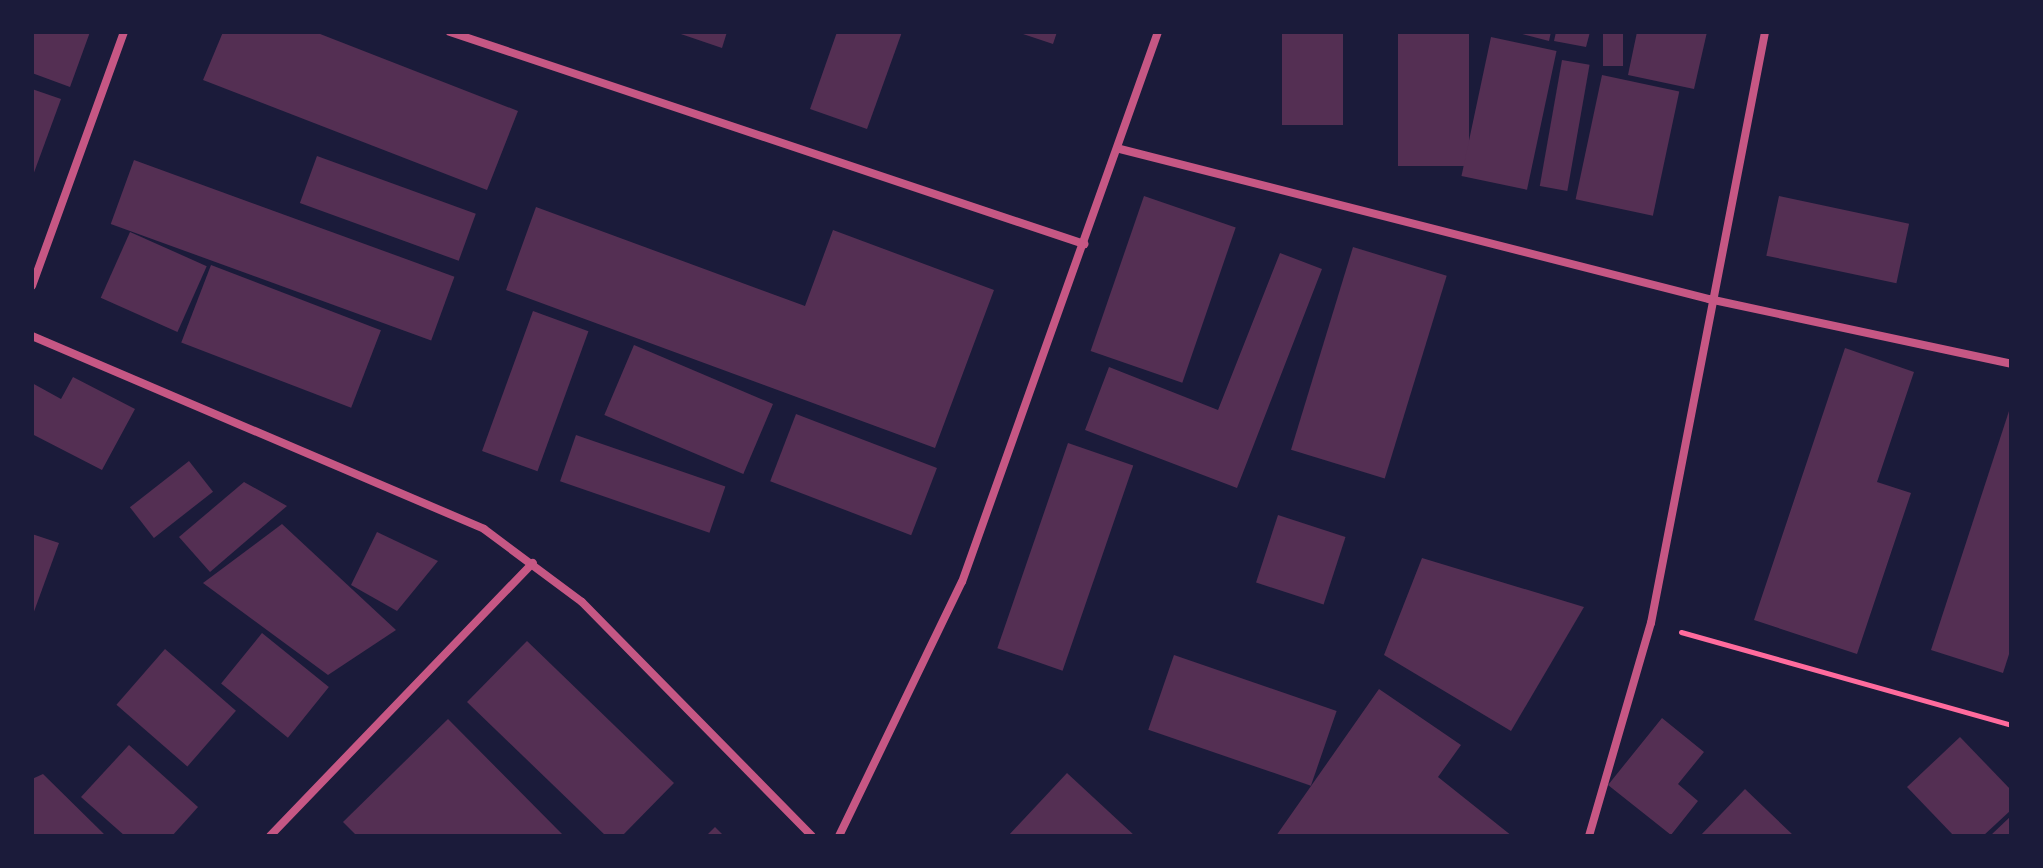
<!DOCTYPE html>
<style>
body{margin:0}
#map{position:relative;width:2043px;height:868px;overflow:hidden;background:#1b1b3a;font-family:Signika,sans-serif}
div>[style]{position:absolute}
.building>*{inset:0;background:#542f53;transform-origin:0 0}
.path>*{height:5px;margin:-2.5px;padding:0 2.5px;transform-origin:2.5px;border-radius:2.5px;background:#ff6b9d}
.minor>*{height:8px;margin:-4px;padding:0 4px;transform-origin:4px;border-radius:4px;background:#c65784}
span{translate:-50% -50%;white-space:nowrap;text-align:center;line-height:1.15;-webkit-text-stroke:6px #1b1b3a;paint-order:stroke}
.frame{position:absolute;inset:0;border:34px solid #1b1b3a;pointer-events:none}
</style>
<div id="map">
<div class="building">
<i style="clip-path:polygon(32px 32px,90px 32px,70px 87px,32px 73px)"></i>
<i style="clip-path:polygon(223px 32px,315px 32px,518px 111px,487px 190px,203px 80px)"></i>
<i style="clip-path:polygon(675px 32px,727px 32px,722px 48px)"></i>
<i style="clip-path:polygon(837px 32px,902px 32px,867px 129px,810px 109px)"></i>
<i style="clip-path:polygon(1017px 32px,1057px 32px,1053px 44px)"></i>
<i style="left:1282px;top:32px;width:61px;height:93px"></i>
<i style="left:1398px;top:32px;width:71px;height:134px"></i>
<i style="clip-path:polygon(1515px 32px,1551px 32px,1549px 41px)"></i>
<i style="clip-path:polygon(1556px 32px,1590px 32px,1586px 47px,1554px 41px)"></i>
<i style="left:1603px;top:32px;width:20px;height:34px"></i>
<i style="clip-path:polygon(1637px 32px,1707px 32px,1694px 89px,1628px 75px)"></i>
<i style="left:1491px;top:37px;width:67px;height:142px;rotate:12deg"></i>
<i style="left:1562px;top:60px;width:28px;height:128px;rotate:10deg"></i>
<i style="left:1602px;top:75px;width:79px;height:127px;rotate:12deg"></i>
<i style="clip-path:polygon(32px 89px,61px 99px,32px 178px)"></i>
<i style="left:317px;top:156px;width:169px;height:50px;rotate:20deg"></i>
<i style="left:134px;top:160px;width:341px;height:68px;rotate:20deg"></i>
<i style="left:1144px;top:196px;width:97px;height:164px;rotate:19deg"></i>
<i style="left:1779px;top:196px;width:133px;height:61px;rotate:12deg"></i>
<i style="clip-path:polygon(536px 207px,805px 306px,833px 230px,994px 290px,935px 448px,506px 290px)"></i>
<i style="left:130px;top:232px;width:84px;height:72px;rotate:24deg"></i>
<i style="left:1353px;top:247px;width:98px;height:212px;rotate:17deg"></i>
<i style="clip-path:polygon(1280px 253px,1322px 269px,1237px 488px,1085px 430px,1109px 367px,1218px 410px)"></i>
<i style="left:211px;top:265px;width:182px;height:83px;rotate:21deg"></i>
<i style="left:533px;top:311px;width:59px;height:149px;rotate:20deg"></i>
<i style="left:634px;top:345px;width:151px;height:76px;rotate:23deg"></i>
<i style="clip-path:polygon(1845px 348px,1914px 372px,1877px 482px,1911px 493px,1857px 654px,1754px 620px)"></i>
<i style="clip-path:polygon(73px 377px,135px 409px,102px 470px,32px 434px,32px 383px,61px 399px)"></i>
<i style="clip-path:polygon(2010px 408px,2011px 648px,2003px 673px,1931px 650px)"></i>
<i style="left:796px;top:414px;width:151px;height:72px;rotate:21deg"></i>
<i style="left:576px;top:435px;width:158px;height:49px;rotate:19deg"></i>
<i style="left:1068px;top:443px;width:69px;height:217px;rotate:19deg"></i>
<i style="left:189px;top:461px;width:39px;height:75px;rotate:52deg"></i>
<i style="clip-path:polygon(244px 482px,287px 506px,210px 572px,179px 537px)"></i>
<i style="left:1278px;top:515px;width:71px;height:71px;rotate:18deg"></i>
<i style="clip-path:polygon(282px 524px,396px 630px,328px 675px,203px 583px)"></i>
<i style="clip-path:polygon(377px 532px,438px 561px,397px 611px,351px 585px)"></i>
<i style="clip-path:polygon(32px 534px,59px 543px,32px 617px)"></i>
<i style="clip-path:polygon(1422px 558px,1584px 607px,1511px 731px,1384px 655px)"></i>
<i style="left:262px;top:633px;width:86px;height:65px;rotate:39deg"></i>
<i style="clip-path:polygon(527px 641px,674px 783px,622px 836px,606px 836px,467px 702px)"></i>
<i style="left:165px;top:649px;width:94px;height:74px;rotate:41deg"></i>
<i style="left:1174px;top:655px;width:172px;height:79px;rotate:19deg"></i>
<i style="clip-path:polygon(1379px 689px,1461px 745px,1438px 777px,1512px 836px,1276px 836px)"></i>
<i style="clip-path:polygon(1662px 718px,1704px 752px,1678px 784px,1698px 801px,1671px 835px,1608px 785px)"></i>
<i style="clip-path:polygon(448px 719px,564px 836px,357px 836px,343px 822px)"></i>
<i style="clip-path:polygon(1960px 737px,2011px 790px,2011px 810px,1983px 836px,1954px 836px,1907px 787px)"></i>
<i style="clip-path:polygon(129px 745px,198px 807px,172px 836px,125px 836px,81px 797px)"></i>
<i style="clip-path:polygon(1067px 773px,1135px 836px,1008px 836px)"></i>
<i style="clip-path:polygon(43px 774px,106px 836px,32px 836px,32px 779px)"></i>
<i style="clip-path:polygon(1745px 789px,1794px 836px,1700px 836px)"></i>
<i style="clip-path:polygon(2011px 816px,2011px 836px,1990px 836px)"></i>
<i style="clip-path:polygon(715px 827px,724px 836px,706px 836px)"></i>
</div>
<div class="path">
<i style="left:1681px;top:632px;width:343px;rotate:15.7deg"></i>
</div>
<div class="minor">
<i style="left:450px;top:32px;width:669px;rotate:18.49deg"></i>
<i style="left:1120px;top:149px;width:608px;rotate:14.29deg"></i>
<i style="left:1709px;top:299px;width:309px;rotate:12.1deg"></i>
<i style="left:32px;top:286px;width:270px;rotate:-70.1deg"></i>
<i style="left:32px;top:336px;width:491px;rotate:23.1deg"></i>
<i style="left:484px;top:529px;width:122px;rotate:36.7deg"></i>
<i style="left:582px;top:602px;width:328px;rotate:45.5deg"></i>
<i style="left:270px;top:836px;width:379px;rotate:-46.1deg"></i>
<i style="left:839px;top:836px;width:282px;rotate:-64.2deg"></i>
<i style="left:962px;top:582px;width:584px;rotate:-70.39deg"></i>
<i style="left:1589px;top:836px;width:222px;rotate:-73.8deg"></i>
<i style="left:1651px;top:623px;width:602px;rotate:-79.08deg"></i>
</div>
<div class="frame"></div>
</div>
